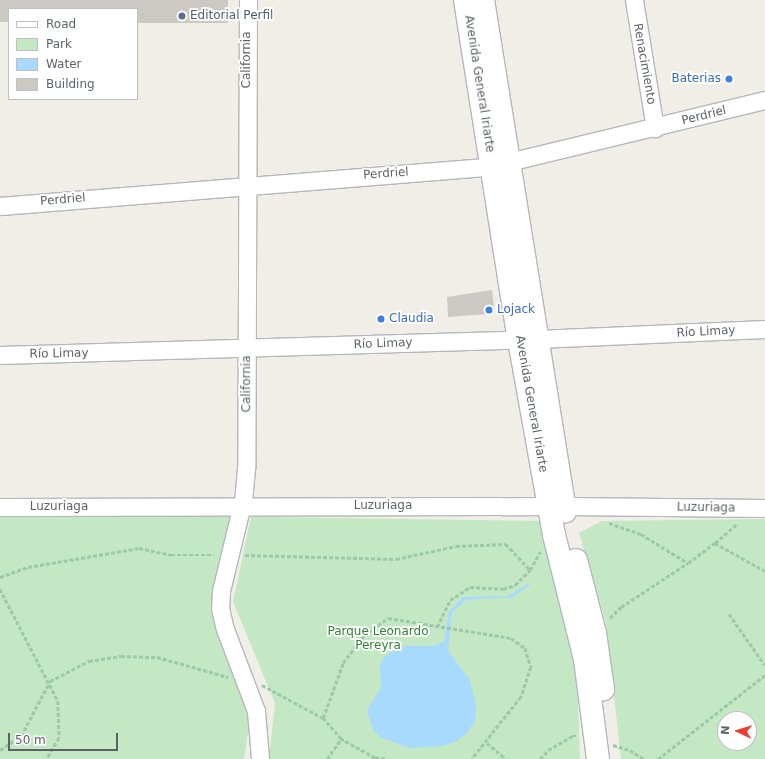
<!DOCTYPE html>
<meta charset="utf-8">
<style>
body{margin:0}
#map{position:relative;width:765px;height:759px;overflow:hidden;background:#f0eee7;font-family:"DejaVu Sans",sans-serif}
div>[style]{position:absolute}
.green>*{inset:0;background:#c4e8c3}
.water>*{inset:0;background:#a8daff}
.building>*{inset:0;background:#ccc9c4}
.path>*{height:2.5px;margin-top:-1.25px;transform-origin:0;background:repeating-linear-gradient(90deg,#9cc9a8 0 4px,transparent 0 6px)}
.roads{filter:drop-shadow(1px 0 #b4b7bb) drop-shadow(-1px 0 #b4b7bb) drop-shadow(0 1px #b4b7bb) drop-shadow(0 -1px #b4b7bb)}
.street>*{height:17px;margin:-8.5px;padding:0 8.5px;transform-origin:8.5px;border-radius:8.5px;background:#fff}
.secondary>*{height:22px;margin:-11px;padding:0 11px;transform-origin:11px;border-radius:11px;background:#fff}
.dots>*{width:11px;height:11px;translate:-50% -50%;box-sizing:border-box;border:2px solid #fff;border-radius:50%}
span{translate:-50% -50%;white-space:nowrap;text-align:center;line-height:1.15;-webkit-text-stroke:3.5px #fff;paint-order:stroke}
.service-label{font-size:12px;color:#4e5e75}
.left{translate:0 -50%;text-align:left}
.street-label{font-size:12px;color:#5e6267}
.shop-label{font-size:12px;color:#366cbe}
.right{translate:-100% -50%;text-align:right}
.park-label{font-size:12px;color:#328235}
.legend{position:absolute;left:8px;top:8px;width:130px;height:92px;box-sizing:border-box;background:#fff;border:1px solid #bfc0c2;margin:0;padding:5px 7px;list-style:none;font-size:12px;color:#5e6267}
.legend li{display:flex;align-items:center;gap:8px;height:20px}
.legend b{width:20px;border:1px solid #bfc0c2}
.north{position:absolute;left:717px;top:711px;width:40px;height:40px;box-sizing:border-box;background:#fff;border:1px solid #bfc0c2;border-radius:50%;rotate:274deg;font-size:11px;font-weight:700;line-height:16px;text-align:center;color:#5e6267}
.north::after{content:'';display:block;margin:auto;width:14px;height:18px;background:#ec3d31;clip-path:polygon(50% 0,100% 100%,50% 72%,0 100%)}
.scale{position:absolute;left:8px;top:733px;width:110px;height:18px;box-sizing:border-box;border:2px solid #5e6267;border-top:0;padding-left:5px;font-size:12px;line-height:14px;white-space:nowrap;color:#5e6267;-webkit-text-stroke:3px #fff;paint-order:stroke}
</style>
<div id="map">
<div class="green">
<i style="clip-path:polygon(232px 513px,212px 601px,252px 706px,244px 759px,0 759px,0 515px)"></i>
<i style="clip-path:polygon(251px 517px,545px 521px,577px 675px,580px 759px,269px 759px,275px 703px,233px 602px)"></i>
<i style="clip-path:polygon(evenodd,765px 519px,765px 759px,621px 759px,606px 623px,579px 533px,602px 521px,765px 519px,725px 719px,749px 719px,749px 743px,725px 743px,725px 719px)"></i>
</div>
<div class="water">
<i style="clip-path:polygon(527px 584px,531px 584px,513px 597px,466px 600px,452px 612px,448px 651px,470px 680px,476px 705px,475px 722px,467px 733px,457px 741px,442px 746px,410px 748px,382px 738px,373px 730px,367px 710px,381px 688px,380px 665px,385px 656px,405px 646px,432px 646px,444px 642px,449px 611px,463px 597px,508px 596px)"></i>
</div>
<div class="building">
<i style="clip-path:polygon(0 0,228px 0,228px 23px,137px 23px,137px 9px,9px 9px,9px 22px,0 22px)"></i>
<i style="clip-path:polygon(492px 290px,494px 308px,489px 314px,448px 317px,447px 297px)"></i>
</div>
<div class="path">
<i style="left:609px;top:523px;width:34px;rotate:19deg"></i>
<i style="left:641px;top:534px;width:55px;rotate:31.7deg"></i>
<i style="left:688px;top:563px;width:34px;rotate:-37deg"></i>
<i style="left:715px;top:543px;width:57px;rotate:29.2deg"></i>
<i style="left:715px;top:543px;width:30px;rotate:-41deg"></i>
<i style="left:245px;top:555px;width:151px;rotate:1.5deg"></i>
<i style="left:396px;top:559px;width:61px;rotate:-12.2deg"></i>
<i style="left:456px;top:546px;width:50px;rotate:-2.3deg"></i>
<i style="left:506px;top:544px;width:35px;rotate:47deg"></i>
<i style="left:0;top:577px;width:30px;rotate:-20deg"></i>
<i style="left:28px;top:567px;width:113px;rotate:-9.7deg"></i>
<i style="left:139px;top:548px;width:33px;rotate:12deg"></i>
<i style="left:171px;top:555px;width:43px"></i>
<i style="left:0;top:589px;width:126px;rotate:62.6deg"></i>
<i style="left:58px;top:701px;width:37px;rotate:88deg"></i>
<i style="left:59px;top:738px;width:24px;rotate:120deg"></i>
<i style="left:729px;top:614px;width:62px;rotate:54.8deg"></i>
<i style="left:610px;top:618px;width:16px;rotate:-45deg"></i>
<i style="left:621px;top:607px;width:80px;rotate:-33.3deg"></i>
<i style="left:437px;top:627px;width:30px;rotate:-64deg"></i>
<i style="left:450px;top:600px;width:24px;rotate:-33deg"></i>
<i style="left:470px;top:587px;width:33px;rotate:3deg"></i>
<i style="left:503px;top:589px;width:13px;rotate:-18deg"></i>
<i style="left:515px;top:585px;width:21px;rotate:-45deg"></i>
<i style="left:530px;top:570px;width:21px;rotate:-61deg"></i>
<i style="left:349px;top:629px;width:16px;rotate:27deg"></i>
<i style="left:262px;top:685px;width:69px;rotate:28.4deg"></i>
<i style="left:487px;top:743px;width:25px;rotate:40deg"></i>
<i style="left:613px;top:745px;width:18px;rotate:16deg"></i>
<i style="left:630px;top:750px;width:17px;rotate:33deg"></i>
<i style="left:0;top:750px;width:25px;rotate:-34deg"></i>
<i style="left:21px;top:736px;width:62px;rotate:-62.2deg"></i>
<i style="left:50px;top:681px;width:44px;rotate:-27.1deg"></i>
<i style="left:89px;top:661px;width:32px;rotate:-9deg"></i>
<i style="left:121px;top:656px;width:36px;rotate:2deg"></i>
<i style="left:157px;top:657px;width:74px;rotate:15.7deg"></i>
<i style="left:327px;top:759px;width:24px;rotate:-55deg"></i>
<i style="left:385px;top:759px;width:10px;rotate:-174deg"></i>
<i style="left:375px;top:758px;width:39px;rotate:-151deg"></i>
<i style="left:341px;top:739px;width:28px;rotate:-131deg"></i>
<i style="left:323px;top:718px;width:59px;rotate:-70deg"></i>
<i style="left:343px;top:663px;width:34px;rotate:-53deg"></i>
<i style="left:363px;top:636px;width:31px;rotate:-36deg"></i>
<i style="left:388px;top:618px;width:125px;rotate:9.2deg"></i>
<i style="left:511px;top:638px;width:17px;rotate:36deg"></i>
<i style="left:525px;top:648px;width:20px;rotate:72deg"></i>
<i style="left:531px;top:667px;width:32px;rotate:108deg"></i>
<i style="left:521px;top:697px;width:79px;rotate:128.3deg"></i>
<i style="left:540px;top:759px;width:12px;rotate:-48deg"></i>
<i style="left:548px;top:750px;width:28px;rotate:-30deg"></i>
<i style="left:572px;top:736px;width:6px"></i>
<i style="left:658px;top:759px;width:136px;rotate:-38.1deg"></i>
</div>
<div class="roads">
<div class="street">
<i style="left:248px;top:0;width:468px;rotate:90.2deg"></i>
<i style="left:246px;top:468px;width:32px;rotate:95deg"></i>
<i style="left:243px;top:500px;width:94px;rotate:103.6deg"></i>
<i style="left:221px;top:591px;width:17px;rotate:93deg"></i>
<i style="left:220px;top:608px;width:22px;rotate:77deg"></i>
<i style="left:225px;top:629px;width:88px;rotate:69.3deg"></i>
<i style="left:256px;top:711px;width:48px;rotate:85.2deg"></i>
<i style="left:634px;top:0;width:130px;rotate:80.7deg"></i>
<i style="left:0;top:206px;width:494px;rotate:-4.6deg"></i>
<i style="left:492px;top:166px;width:281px;rotate:-13.6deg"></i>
<i style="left:0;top:355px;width:537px;rotate:-1.71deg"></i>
<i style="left:537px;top:339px;width:228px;rotate:-2.5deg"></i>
<i style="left:0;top:507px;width:564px;rotate:-0.1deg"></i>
<i style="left:564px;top:506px;width:201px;rotate:0.6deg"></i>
</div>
<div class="secondary">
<i style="left:465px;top:0;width:344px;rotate:81deg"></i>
<i style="left:519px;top:340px;width:198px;rotate:79.8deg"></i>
<i style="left:554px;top:535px;width:128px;rotate:76deg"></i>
<i style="left:585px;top:659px;width:101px;rotate:82.6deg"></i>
<i style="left:483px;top:0;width:518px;rotate:80.88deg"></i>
<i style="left:576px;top:560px;width:75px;rotate:75.4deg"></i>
<i style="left:595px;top:633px;width:57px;rotate:81.9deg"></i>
</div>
</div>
<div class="dots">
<i style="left:182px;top:16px;background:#5c6f8a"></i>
<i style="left:729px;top:79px;background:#3f7fe0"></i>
<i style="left:489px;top:310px;background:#3f7fe0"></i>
<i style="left:381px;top:319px;background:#3f7fe0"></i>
</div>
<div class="service-label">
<span class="left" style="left:190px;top:16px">Editorial Perfil</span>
</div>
<div class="street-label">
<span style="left:247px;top:60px;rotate:-90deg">California</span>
<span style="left:644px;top:64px;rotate:80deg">Renacimiento</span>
<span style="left:479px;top:84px;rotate:81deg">Avenida General Iriarte</span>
<span style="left:704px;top:116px;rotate:-14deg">Perdriel</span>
<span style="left:386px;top:174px;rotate:-4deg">Perdriel</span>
<span style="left:63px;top:200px;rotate:-5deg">Perdriel</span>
<span style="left:706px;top:332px;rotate:-3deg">Río Limay</span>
<span style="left:383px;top:344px;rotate:-2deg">Río Limay</span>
<span style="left:59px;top:354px;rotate:-1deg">Río Limay</span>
<span style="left:247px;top:384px;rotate:-90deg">California</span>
<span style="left:531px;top:404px;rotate:80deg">Avenida General Iriarte</span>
<span style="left:383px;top:506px">Luzuriaga</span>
<span style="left:59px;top:507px">Luzuriaga</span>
<span style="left:706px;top:508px;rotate:1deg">Luzuriaga</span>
</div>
<div class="shop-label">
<span class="right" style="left:721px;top:79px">Baterias</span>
<span class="left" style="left:497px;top:310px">Lojack</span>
<span class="left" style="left:389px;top:319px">Claudia</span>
</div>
<div class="park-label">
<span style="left:378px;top:639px">Parque Leonardo<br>Pereyra</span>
</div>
<ul class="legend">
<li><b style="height:5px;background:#fff"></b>Road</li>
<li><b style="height:11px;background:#c4e8c3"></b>Park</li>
<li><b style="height:11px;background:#a8daff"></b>Water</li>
<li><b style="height:11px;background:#ccc9c4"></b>Building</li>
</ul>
<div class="north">N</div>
<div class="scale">50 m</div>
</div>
